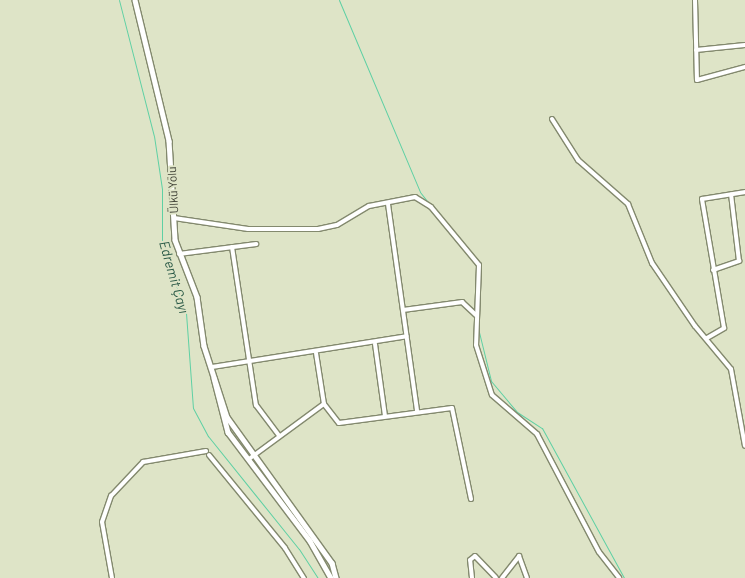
<!DOCTYPE html>
<meta charset="utf-8">
<style>
body{margin:0}
#map{position:relative;width:745px;height:578px;overflow:hidden;background:#dee4c7;font-family:Barlow,sans-serif}
div>[style]{position:absolute}
.stream>*{height:1px;margin:-0.5px;padding:0 0.5px;transform-origin:0.5px;border-radius:0.5px;background:#5ed0a4}
.roads{filter:drop-shadow(1px 0 #83896e) drop-shadow(-1px 0 #83896e) drop-shadow(0 1px #83896e) drop-shadow(0 -1px #83896e)}
.minor>*{height:4px;margin:-2px;padding:0 2px;transform-origin:2px;border-radius:2px;background:#fff}
.major>*{height:4.5px;margin:-2.25px;padding:0 2.25px;transform-origin:2.25px;border-radius:2.25px;background:#fff}
span{translate:-50% -50%;white-space:nowrap;text-align:center;line-height:1.15;-webkit-text-stroke:4px #dee4c7;paint-order:stroke}
.street-label{font-size:12px;color:#3c3e33}
.water-label{font-size:14px;color:#2b5a47;font-style:italic}
</style>
<div id="map">
<div class="stream">
<i style="left:119px;top:0;width:140px;rotate:75.6deg"></i>
<i style="left:154px;top:136px;width:54px;rotate:81.4deg"></i>
<i style="left:162px;top:189px;width:57px;rotate:90deg"></i>
<i style="left:162px;top:246px;width:71px;rotate:70.3deg"></i>
<i style="left:186px;top:313px;width:95px;rotate:85.8deg"></i>
<i style="left:193px;top:408px;width:32px;rotate:62deg"></i>
<i style="left:208px;top:436px;width:145px;rotate:51.2deg"></i>
<i style="left:299px;top:549px;width:35px;rotate:57deg"></i>
<i style="left:339px;top:0;width:208px;rotate:67.1deg"></i>
<i style="left:420px;top:192px;width:16px;rotate:52deg"></i>
<i style="left:449px;top:226px;width:46px;rotate:51.1deg"></i>
<i style="left:479px;top:301px;width:33px;rotate:-88deg"></i>
<i style="left:478px;top:328px;width:55px;rotate:76.2deg"></i>
<i style="left:491px;top:381px;width:40px;rotate:50deg"></i>
<i style="left:517px;top:412px;width:30px;rotate:33deg"></i>
<i style="left:542px;top:428px;width:171px;rotate:61.3deg"></i>
</div>
<div class="roads">
<div class="minor">
<i style="left:695px;top:0;width:80px;rotate:88.6deg"></i>
<i style="left:697px;top:80px;width:50px;rotate:-15.2deg"></i>
<i style="left:696px;top:50px;width:49px;rotate:-5.8deg"></i>
<i style="left:552px;top:119px;width:49px;rotate:57.6deg"></i>
<i style="left:578px;top:160px;width:67px;rotate:41.3deg"></i>
<i style="left:628px;top:204px;width:64px;rotate:67.9deg"></i>
<i style="left:652px;top:263px;width:76px;rotate:55.7deg"></i>
<i style="left:695px;top:326px;width:56px;rotate:50.1deg"></i>
<i style="left:731px;top:369px;width:78px;rotate:79.7deg"></i>
<i style="left:415px;top:197px;width:19px;rotate:32deg"></i>
<i style="left:431px;top:207px;width:75px;rotate:50.4deg"></i>
<i style="left:479px;top:265px;width:80px;rotate:92.1deg"></i>
<i style="left:476px;top:345px;width:52px;rotate:72.3deg"></i>
<i style="left:492px;top:395px;width:60px;rotate:40.9deg"></i>
<i style="left:537px;top:434px;width:133px;rotate:62.3deg"></i>
<i style="left:599px;top:552px;width:33px;rotate:52deg"></i>
<i style="left:388px;top:204px;width:209px;rotate:82deg"></i>
<i style="left:174px;top:218px;width:75px;rotate:8.5deg"></i>
<i style="left:248px;top:229px;width:70px"></i>
<i style="left:318px;top:229px;width:19px;rotate:-12deg"></i>
<i style="left:337px;top:225px;width:37px;rotate:-31deg"></i>
<i style="left:369px;top:206px;width:47px;rotate:-11.1deg"></i>
<i style="left:232px;top:247px;width:160px;rotate:81.4deg"></i>
<i style="left:256px;top:405px;width:39px;rotate:53deg"></i>
<i style="left:179px;top:254px;width:78px;rotate:-7.4deg"></i>
<i style="left:713px;top:270px;width:28px;rotate:-19deg"></i>
<i style="left:739px;top:261px;width:67px;rotate:-96.8deg"></i>
<i style="left:403px;top:310px;width:60px;rotate:-7.7deg"></i>
<i style="left:462px;top:302px;width:19px;rotate:43deg"></i>
<i style="left:707px;top:338px;width:20px;rotate:-30deg"></i>
<i style="left:724px;top:328px;width:131px;rotate:-99.7deg"></i>
<i style="left:702px;top:199px;width:44px;rotate:-9.2deg"></i>
<i style="left:375px;top:344px;width:73px;rotate:82.1deg"></i>
<i style="left:316px;top:353px;width:52px;rotate:81.1deg"></i>
<i style="left:324px;top:404px;width:24px;rotate:52deg"></i>
<i style="left:339px;top:423px;width:114px;rotate:-7.6deg"></i>
<i style="left:452px;top:408px;width:93px;rotate:78.2deg"></i>
<i style="left:212px;top:367px;width:197px;rotate:-9deg"></i>
<i style="left:209px;top:455px;width:120px;rotate:50.7deg"></i>
<i style="left:285px;top:548px;width:36px;rotate:58deg"></i>
<i style="left:249px;top:459px;width:93px;rotate:-36.3deg"></i>
<i style="left:112px;top:578px;width:57px;rotate:-100.1deg"></i>
<i style="left:102px;top:522px;width:28px;rotate:-71deg"></i>
<i style="left:111px;top:496px;width:47px;rotate:-46.7deg"></i>
<i style="left:143px;top:462px;width:64px;rotate:-9.9deg"></i>
<i style="left:472px;top:578px;width:18px;rotate:-96deg"></i>
<i style="left:470px;top:560px;width:6px;rotate:-39deg"></i>
<i style="left:475px;top:556px;width:30px;rotate:46deg"></i>
<i style="left:502px;top:578px;width:28px;rotate:-52deg"></i>
<i style="left:519px;top:556px;width:23px;rotate:70deg"></i>
</div>
<div class="major">
<i style="left:135px;top:0;width:145px;rotate:76.4deg"></i>
<i style="left:169px;top:141px;width:99px;rotate:86.5deg"></i>
<i style="left:175px;top:240px;width:61px;rotate:68.9deg"></i>
<i style="left:197px;top:297px;width:49px;rotate:81.9deg"></i>
<i style="left:204px;top:346px;width:75px;rotate:72.1deg"></i>
<i style="left:227px;top:417px;width:180px;rotate:54.3deg"></i>
<i style="left:332px;top:563px;width:16px;rotate:75deg"></i>
<i style="left:214px;top:378px;width:56px;rotate:75.5deg"></i>
<i style="left:228px;top:432px;width:136px;rotate:53deg"></i>
<i style="left:310px;top:541px;width:43px;rotate:60.4deg"></i>
</div>
</div>
<div class="street-label">
<span style="left:173px;top:190px;rotate:-93deg">Ülkü Yolu</span>
</div>
<div class="water-label">
<span style="left:174px;top:277px;rotate:74deg">Edremit Çayı</span>
</div>
</div>
